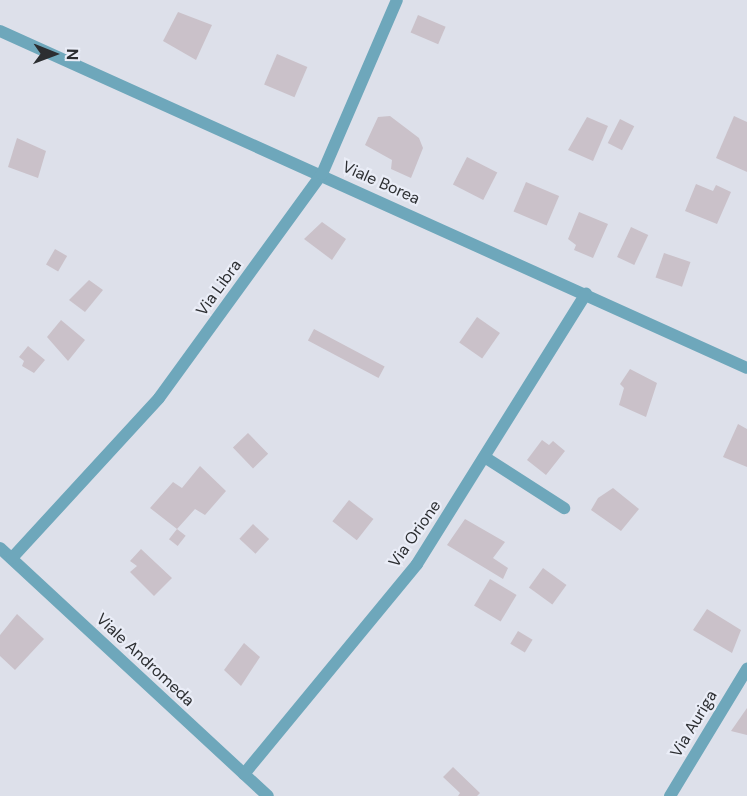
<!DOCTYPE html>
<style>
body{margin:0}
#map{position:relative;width:747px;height:796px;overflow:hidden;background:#dde0ea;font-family:"DM Sans",sans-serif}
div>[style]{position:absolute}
.building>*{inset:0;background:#cac1c9;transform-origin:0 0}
.street>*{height:12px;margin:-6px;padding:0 6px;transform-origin:6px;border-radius:6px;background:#6ea7bb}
span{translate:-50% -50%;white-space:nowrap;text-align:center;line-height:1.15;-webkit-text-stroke:4.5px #eaedf7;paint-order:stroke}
.street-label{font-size:16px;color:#2c2e31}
.north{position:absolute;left:24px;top:24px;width:60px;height:60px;-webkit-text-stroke:4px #eaedf7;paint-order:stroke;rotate:91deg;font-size:16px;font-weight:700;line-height:24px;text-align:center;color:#2c2e31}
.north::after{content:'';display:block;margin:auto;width:21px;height:27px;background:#2c2e31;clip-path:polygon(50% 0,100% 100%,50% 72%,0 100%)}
</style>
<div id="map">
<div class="building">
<i style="clip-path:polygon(178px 12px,212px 25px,196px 60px,163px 41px)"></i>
<i style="left:418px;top:15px;width:30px;height:19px;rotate:23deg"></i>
<i style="left:277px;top:54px;width:33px;height:33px;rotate:23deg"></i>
<i style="clip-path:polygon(390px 116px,419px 138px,423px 148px,411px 178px,391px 169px,392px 160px,365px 145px,378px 117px)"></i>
<i style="clip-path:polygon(734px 116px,747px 122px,747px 172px,716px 158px)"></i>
<i style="clip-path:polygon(587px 117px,608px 126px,593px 161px,568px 150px)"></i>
<i style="left:620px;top:119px;width:16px;height:27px;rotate:27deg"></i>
<i style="clip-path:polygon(17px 138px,46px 151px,38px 178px,8px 167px)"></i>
<i style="left:467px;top:157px;width:34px;height:31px;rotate:27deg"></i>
<i style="left:526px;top:182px;width:36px;height:32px;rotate:23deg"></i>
<i style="clip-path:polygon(696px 184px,713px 191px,716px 185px,731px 192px,717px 224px,685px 211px)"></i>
<i style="clip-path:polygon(579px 212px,608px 224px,593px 258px,574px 250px,576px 245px,568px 239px)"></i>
<i style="clip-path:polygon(322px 222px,346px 239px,332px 260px,304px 239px)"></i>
<i style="left:631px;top:227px;width:19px;height:33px;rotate:25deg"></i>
<i style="left:55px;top:249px;width:14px;height:18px;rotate:30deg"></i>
<i style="left:664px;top:253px;width:28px;height:26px;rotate:19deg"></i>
<i style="clip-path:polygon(89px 280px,103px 290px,85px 312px,69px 300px)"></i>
<i style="left:477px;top:317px;width:28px;height:31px;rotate:35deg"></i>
<i style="clip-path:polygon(61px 320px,85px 340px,68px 361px,47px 337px)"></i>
<i style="left:314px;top:329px;width:80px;height:13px;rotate:28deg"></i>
<i style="clip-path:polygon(28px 346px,45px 360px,34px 373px,22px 366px,24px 361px,19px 357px)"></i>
<i style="clip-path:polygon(630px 369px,657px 383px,646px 417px,619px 405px,624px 388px,620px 384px)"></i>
<i style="clip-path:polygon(738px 424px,747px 429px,747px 467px,723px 457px)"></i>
<i style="left:248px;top:433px;width:29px;height:21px;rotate:46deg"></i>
<i style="clip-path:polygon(542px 440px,549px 445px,553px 441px,565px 451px,546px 475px,527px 460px)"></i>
<i style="clip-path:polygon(200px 466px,226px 491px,205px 515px,195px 509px,177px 529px,150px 508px,173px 482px,182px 488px)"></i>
<i style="clip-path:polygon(613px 488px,639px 509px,621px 531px,591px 510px,598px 498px)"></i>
<i style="left:349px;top:500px;width:31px;height:27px;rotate:38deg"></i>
<i style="clip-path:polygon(465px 519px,505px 542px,493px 558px,508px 568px,503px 579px,447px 545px)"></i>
<i style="left:253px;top:524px;width:22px;height:20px;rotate:43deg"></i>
<i style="left:177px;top:529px;width:11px;height:13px;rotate:38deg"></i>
<i style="clip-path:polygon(141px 549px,172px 578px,154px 596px,130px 572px,137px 566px,130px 561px)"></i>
<i style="left:543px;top:568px;width:29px;height:24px;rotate:36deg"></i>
<i style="left:490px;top:579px;width:31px;height:31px;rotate:31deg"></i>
<i style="clip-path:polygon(707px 609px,741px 630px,732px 653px,693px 630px)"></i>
<i style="clip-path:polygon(17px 614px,44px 639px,15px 670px,0 656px,0 635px)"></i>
<i style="left:518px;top:631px;width:17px;height:15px;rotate:31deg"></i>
<i style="clip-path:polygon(244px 643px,260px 657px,241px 686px,224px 670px)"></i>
<i style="clip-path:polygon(747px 708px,747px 735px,731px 731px)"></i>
<i style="clip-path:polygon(453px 767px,480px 793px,477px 796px,458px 796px,460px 793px,443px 777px)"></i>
</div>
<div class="street">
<i style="left:0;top:31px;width:819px;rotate:24.28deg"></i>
<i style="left:486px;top:458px;width:93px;rotate:32.7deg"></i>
<i style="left:0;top:548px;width:365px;rotate:42.8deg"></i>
<i style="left:12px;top:558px;width:217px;rotate:-47.4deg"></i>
<i style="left:159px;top:398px;width:277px;rotate:-54deg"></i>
<i style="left:322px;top:174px;width:189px;rotate:-66.7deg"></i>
<i style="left:244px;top:774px;width:272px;rotate:-50.5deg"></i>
<i style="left:417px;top:564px;width:319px;rotate:-58deg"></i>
<i style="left:670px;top:796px;width:149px;rotate:-58.8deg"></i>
</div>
<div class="street-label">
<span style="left:381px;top:183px;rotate:24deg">Viale Borea</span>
<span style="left:219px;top:288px;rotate:-54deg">Via Libra</span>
<span style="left:415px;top:534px;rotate:-55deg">Via Orione</span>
<span style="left:145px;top:660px;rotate:43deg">Viale Andromeda</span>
<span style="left:694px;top:724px;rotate:-59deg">Via Auriga</span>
</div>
<div class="north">N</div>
</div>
